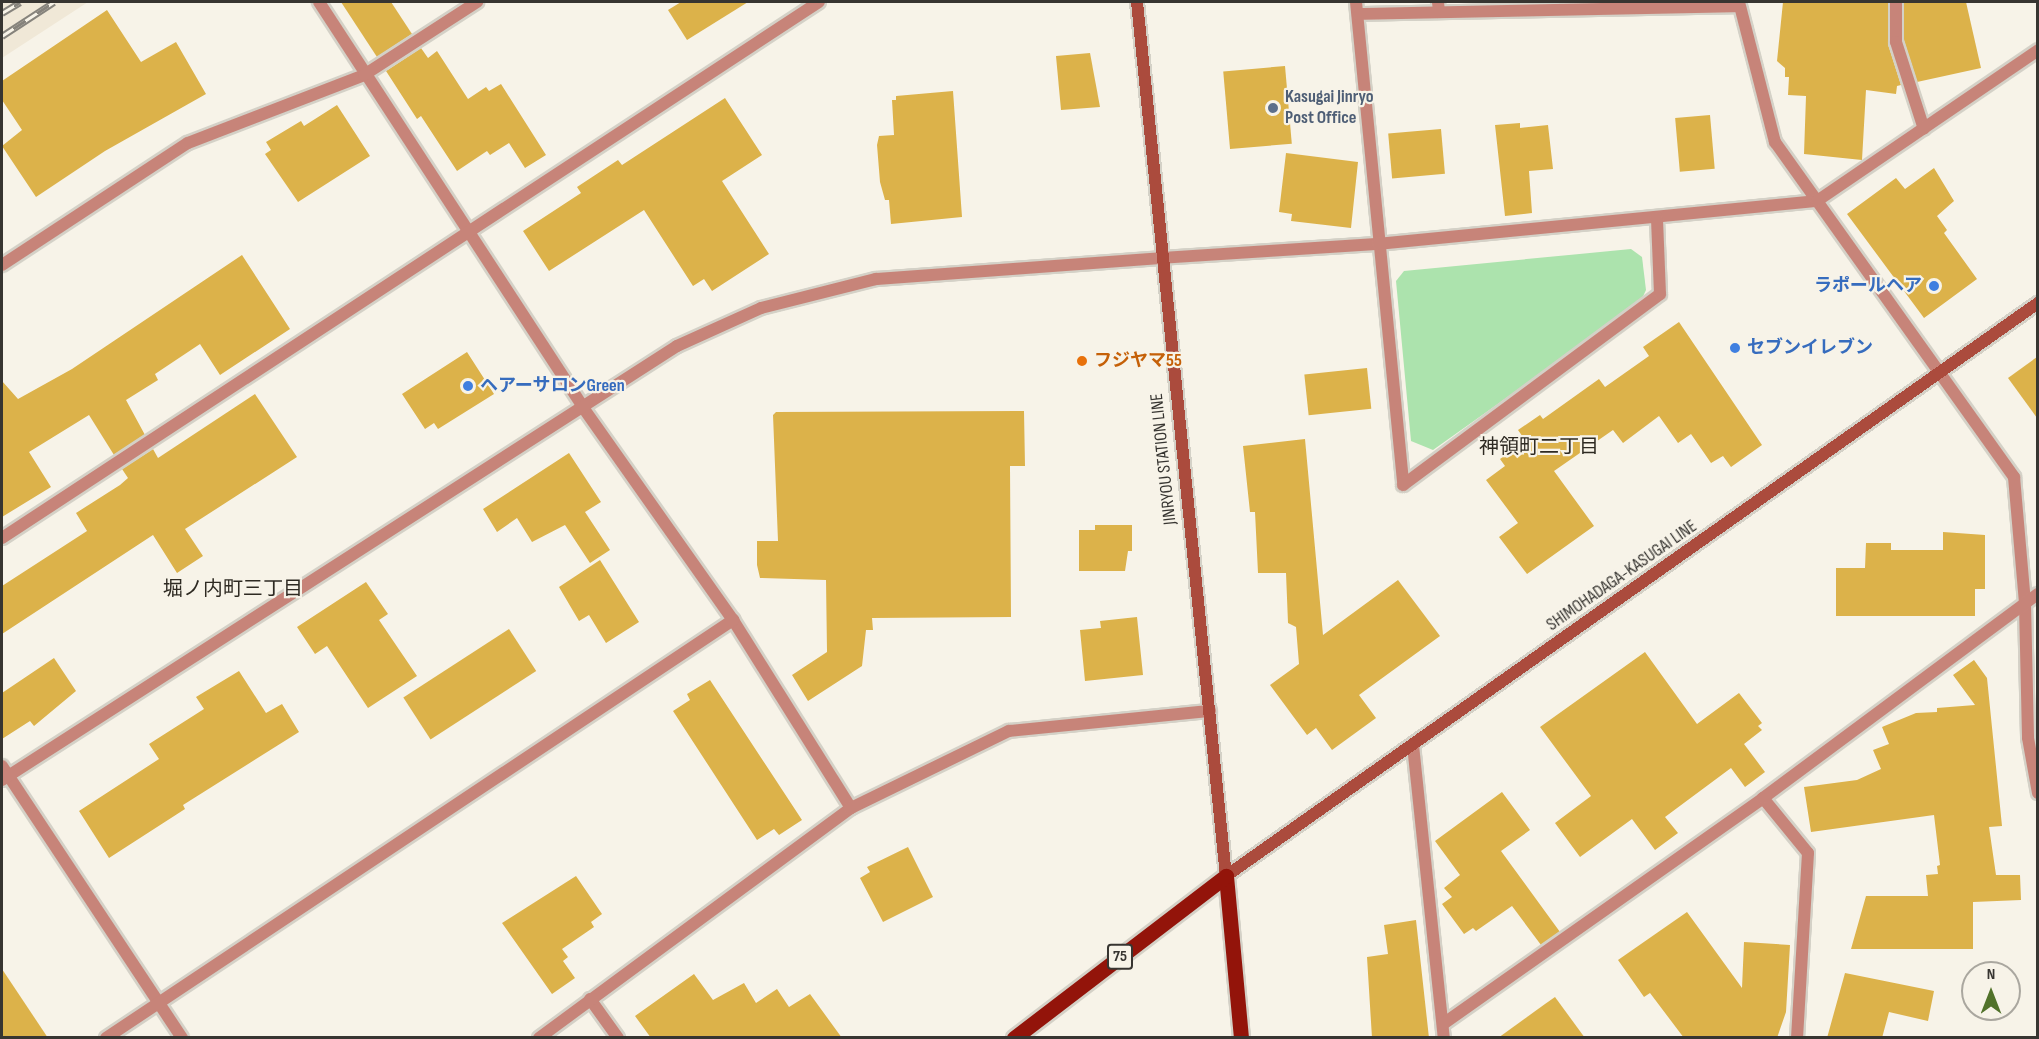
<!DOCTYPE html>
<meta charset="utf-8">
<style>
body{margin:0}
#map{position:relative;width:2039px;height:1039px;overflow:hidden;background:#f7f3e8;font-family:"Sofia Sans Condensed","Noto Sans JP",sans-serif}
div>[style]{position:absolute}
.built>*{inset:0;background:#f0e8d7}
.green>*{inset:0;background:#ace3ad}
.building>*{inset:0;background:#dcb24a;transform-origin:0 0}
.roads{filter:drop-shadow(2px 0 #d4d1c7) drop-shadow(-2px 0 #d4d1c7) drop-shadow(0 2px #d4d1c7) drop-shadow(0 -2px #d4d1c7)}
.service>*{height:12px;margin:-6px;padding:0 6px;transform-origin:6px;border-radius:6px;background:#c78479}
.minor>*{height:12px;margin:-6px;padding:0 6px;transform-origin:6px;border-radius:6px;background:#c78479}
.tertiary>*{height:12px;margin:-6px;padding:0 6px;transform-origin:6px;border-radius:6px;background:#c78479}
.secondary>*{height:12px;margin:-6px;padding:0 6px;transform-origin:6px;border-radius:6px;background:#ab4b3d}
.primary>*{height:15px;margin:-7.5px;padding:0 7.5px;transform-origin:7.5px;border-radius:7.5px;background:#93140a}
.rail>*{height:7px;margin-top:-3.5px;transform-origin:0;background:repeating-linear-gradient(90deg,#f7f3e8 0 14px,#86837c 0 28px);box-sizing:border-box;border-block:2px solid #86837c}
.dots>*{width:16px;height:16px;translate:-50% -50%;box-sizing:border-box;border:3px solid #f7f3e8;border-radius:50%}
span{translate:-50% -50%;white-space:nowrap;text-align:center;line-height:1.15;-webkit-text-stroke:4.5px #f7f3e8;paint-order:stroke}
.shield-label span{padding:2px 4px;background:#f7f3e8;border:2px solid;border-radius:4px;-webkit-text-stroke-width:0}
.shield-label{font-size:16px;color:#373531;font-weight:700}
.service-label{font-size:18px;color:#4e5e75;font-weight:700}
.left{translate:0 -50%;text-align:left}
.shop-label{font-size:18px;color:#366cbe;font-weight:700}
.right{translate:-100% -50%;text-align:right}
.food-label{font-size:18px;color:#c56008;font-weight:700}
.street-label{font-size:18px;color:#373531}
.neighbourhood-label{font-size:20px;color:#2e2a22}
.frame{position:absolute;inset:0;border:3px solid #373531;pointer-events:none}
.north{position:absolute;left:1961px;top:961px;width:60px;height:60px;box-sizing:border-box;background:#f7f3e8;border:2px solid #aaa79f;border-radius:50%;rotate:0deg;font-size:16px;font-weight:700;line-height:24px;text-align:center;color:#373531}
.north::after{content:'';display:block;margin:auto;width:21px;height:27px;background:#51722a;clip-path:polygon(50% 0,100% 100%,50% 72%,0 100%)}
</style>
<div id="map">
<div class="built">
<i style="clip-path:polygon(2px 2px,88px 2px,2px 58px)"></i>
</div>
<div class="green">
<i style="clip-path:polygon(1631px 249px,1642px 257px,1646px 290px,1640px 303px,1433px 450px,1411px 441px,1396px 281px,1404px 271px)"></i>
</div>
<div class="building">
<i style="clip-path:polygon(341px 2px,391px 2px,412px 34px,377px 57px)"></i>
<i style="clip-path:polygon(681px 2px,748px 2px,687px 40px,668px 10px)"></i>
<i style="clip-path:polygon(1783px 2px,1888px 2px,1888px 44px,1901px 85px,1897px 86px,1896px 94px,1866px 90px,1862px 160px,1804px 154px,1806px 96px,1788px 95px,1789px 77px,1785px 77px,1785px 68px,1777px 61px)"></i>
<i style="clip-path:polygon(1904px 2px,1966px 2px,1981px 68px,1917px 82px,1904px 41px)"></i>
<i style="clip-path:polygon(107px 10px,141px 62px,176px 42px,206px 94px,105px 151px,36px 197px,2px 146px,22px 130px,2px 100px,2px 81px)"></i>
<i style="clip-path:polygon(421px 48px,428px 58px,437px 51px,468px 99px,486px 87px,489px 91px,501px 84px,546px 155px,525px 168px,509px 143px,490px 155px,487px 151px,457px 171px,421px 116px,417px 119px,386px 71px)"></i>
<i style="clip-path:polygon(1090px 53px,1100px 107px,1061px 110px,1056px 56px)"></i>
<i style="left:1285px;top:66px;width:78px;height:62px;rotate:85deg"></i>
<i style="clip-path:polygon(953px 91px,962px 217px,891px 224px,889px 200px,885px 200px,880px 182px,877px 145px,879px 136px,894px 135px,892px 100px,896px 100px,896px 96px)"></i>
<i style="clip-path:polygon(725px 98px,762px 155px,722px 181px,769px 254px,712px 291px,704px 279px,693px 286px,644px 210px,549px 271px,523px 231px,581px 193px,577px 187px,618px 160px,622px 165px)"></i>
<i style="clip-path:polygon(337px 105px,370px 156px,298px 202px,265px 154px,271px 150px,266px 142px,301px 121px,304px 126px)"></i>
<i style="left:1710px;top:115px;width:54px;height:35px;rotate:85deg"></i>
<i style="clip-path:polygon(1520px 123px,1520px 128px,1548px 125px,1553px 169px,1529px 171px,1532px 213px,1505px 216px,1495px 125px)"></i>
<i style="left:1441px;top:129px;width:45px;height:53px;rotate:85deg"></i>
<i style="clip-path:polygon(1286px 153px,1358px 162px,1351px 228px,1291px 221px,1292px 214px,1279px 212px)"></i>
<i style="clip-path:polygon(1934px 168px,1954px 201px,1937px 216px,1947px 230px,1944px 233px,1977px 279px,1924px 318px,1847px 214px,1896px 178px,1905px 189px)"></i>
<i style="clip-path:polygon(242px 255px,290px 329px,220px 375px,200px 344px,155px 374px,158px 380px,126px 400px,145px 435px,114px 455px,89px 415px,29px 452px,51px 487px,2px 517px,2px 381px,18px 399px,72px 369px)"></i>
<i style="clip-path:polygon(1679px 322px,1762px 445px,1731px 467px,1723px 456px,1711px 463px,1691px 434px,1678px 443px,1659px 416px,1623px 443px,1613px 430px,1554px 471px,1594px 526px,1527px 574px,1499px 537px,1518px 523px,1486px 480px,1505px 466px,1500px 459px,1525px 440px,1518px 430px,1540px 415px,1543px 419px,1599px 379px,1605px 387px,1649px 356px,1643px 347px)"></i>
<i style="clip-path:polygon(467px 352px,494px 394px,438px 429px,434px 423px,425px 429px,402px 394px)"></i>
<i style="clip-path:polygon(2037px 357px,2037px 418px,2008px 378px)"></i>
<i style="left:1367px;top:368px;width:41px;height:63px;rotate:84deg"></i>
<i style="clip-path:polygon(255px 394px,297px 457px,185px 529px,203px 556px,177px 573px,153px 535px,2px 634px,2px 586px,87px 531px,76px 513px,120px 485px,128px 478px,122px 469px,153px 449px,158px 458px)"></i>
<i style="clip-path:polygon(1024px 411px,1025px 466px,1010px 466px,1011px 617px,872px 618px,873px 630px,866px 630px,862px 666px,808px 701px,792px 675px,827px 652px,826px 580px,760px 578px,757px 565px,757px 541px,778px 541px,773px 415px,776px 412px)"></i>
<i style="clip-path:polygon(1305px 439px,1323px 635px,1398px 580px,1440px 636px,1359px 695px,1376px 718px,1332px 750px,1316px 728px,1307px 735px,1270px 685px,1299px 664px,1296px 627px,1288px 623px,1286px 573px,1258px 573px,1255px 512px,1250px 512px,1243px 446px)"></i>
<i style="clip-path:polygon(569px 453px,601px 502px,585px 512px,610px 550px,590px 563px,565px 525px,532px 542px,517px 518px,497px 532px,483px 509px)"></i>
<i style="clip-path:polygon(1095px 525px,1132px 525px,1132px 551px,1128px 551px,1125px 571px,1079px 571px,1079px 530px,1095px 530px)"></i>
<i style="clip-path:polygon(1943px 532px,1985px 535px,1985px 589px,1975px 589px,1975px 616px,1836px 616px,1836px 568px,1865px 568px,1866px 543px,1891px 543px,1891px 550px,1943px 550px)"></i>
<i style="clip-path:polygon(600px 560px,639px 622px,606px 643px,589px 615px,579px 621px,559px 587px)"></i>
<i style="clip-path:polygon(366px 582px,388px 614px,379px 620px,417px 676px,368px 708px,327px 646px,315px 654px,297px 627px)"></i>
<i style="clip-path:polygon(1137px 617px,1143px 675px,1085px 681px,1080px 630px,1101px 628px,1100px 621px)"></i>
<i style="left:509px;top:629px;width:50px;height:126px;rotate:57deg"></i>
<i style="clip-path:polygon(1645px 652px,1697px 724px,1739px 693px,1762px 723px,1758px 726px,1762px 730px,1744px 744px,1765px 772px,1745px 787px,1731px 768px,1665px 817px,1678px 833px,1655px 850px,1632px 819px,1580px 857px,1555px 823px,1591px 796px,1540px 727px)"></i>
<i style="clip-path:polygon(54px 658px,76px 691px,34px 726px,30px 721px,2px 739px,2px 693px)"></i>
<i style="clip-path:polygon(1974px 660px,1987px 678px,2002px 826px,1989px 827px,1996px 875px,2020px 875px,2021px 900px,1973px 902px,1973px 949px,1851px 949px,1866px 896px,1928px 896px,1926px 875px,1938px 874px,1937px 866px,1940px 865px,1934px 815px,1811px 832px,1804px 787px,1857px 780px,1881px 769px,1873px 750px,1889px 744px,1882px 727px,1916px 713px,1937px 712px,1937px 708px,1975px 705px,1953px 675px)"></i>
<i style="clip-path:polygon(239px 671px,266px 713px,282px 704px,299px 732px,183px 805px,185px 809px,109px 858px,79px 811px,159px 759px,149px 744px,204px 709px,196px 697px)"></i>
<i style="clip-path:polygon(710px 680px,802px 820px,779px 835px,774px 829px,757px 840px,673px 711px,690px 700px,687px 694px)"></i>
<i style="clip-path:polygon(1502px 792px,1530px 830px,1501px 851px,1560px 932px,1541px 945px,1512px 906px,1476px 931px,1473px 928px,1464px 934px,1442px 904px,1452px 897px,1444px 888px,1460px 875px,1435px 841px)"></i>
<i style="clip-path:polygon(908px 847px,933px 897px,883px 922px,860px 878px,870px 872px,867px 867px)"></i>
<i style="clip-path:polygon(576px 876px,602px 914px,591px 922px,594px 927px,562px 949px,568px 957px,563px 961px,575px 978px,552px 994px,502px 923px)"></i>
<i style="clip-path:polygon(1687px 912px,1742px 988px,1744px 942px,1790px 945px,1786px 1012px,1777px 1038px,1684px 1038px,1650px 993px,1644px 997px,1618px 960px)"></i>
<i style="clip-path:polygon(1416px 920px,1429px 1038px,1372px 1038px,1367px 957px,1388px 954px,1384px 925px)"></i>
<i style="clip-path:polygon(2px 969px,48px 1038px,2px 1038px)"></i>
<i style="clip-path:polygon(1845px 973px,1934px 991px,1928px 1021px,1889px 1012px,1882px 1038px,1827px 1038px)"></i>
<i style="clip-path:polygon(694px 974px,713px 1000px,744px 983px,756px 1003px,777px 989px,789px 1007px,810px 994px,842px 1038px,651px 1038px,635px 1016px)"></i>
<i style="clip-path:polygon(1555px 997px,1585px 1038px,1498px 1038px,1545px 1004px)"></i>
</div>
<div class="roads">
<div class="service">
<i style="left:1438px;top:2px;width:10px;rotate:84deg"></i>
</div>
<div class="minor">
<i style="left:319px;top:2px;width:482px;rotate:56.9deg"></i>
<i style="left:582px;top:406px;width:262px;rotate:54.8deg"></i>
<i style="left:733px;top:620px;width:222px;rotate:57.9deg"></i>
<i style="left:1356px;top:2px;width:485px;rotate:84.4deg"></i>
<i style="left:1739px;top:2px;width:145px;rotate:75.6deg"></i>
<i style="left:1775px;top:142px;width:412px;rotate:54.5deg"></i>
<i style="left:2014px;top:477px;width:127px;rotate:85deg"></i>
<i style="left:2025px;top:604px;width:134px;rotate:88.7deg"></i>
<i style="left:2028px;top:738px;width:56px;rotate:79.7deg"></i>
<i style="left:1896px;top:2px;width:40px;rotate:90deg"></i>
<i style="left:1896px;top:42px;width:91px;rotate:72.2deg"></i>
<i style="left:1358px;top:14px;width:381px;rotate:-1.2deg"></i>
<i style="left:1161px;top:258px;width:217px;rotate:-3.7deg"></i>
<i style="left:1378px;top:244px;width:441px;rotate:-5.6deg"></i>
<i style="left:1817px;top:201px;width:268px;rotate:-34.3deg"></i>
<i style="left:2px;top:265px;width:222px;rotate:-33.3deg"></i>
<i style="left:188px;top:143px;width:189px;rotate:-21.1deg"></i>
<i style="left:364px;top:75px;width:135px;rotate:-32.9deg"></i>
<i style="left:1403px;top:485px;width:320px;rotate:-36.6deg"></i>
<i style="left:1660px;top:294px;width:76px;rotate:-92.3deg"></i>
<i style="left:2px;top:538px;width:977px;rotate:-33.27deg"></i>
<i style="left:1413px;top:745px;width:295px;rotate:84deg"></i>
<i style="left:2px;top:766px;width:326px;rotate:56.5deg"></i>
<i style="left:1763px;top:798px;width:71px;rotate:50.7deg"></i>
<i style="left:1808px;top:853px;width:185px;rotate:93.4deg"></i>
<i style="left:590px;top:999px;width:48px;rotate:54.3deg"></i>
<i style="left:1443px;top:1024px;width:392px;rotate:-35.2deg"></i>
<i style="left:1763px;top:798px;width:342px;rotate:-36.6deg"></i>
<i style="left:106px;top:1038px;width:754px;rotate:-33.69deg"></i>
<i style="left:539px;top:1038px;width:388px;rotate:-36.4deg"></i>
<i style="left:851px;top:808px;width:176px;rotate:-26deg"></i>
<i style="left:1009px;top:731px;width:202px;rotate:-5.7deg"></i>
</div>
<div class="tertiary">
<i style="left:2px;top:780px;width:802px;rotate:-32.74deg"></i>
<i style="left:677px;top:346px;width:92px;rotate:-24.3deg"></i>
<i style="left:761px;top:308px;width:119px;rotate:-14.2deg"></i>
<i style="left:876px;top:279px;width:286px;rotate:-4.2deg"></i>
</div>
<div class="secondary">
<i style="left:1137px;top:2px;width:879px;rotate:84.19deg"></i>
<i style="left:1226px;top:876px;width:994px;rotate:-35.21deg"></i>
</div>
<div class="primary">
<i style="left:1226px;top:876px;width:163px;rotate:84.7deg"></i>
<i style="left:1014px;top:1038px;width:267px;rotate:-37.4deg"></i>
</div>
</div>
<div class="rail">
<i style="left:2px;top:13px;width:21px;rotate:-31deg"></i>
<i style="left:2px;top:36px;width:62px;rotate:-33.2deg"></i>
</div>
<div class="dots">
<i style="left:1273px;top:108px;background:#5c6f8a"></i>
<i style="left:1934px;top:286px;background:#3f7fe0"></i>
<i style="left:1735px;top:348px;background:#3f7fe0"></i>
<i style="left:1082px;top:361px;background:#e8710a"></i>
<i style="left:468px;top:386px;background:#3f7fe0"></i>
</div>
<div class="shield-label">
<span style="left:1120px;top:957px">75</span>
</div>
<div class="service-label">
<span class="left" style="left:1285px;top:108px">Kasugai Jinryo<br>Post Office</span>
</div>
<div class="shop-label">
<span class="right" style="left:1922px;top:286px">ラポールヘア</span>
<span class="left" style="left:1747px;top:348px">セブンイレブン</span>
<span class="left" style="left:480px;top:386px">ヘアーサロンGreen</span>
</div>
<div class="food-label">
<span class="left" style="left:1094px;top:361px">フジヤマ55</span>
</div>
<div class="street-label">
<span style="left:1164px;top:459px;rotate:-96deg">JINRYOU STATION LINE</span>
<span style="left:1622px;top:576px;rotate:-35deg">SHIMOHADAGA-KASUGAI LINE</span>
</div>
<div class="neighbourhood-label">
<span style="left:1539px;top:447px">神領町二丁目</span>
<span style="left:233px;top:589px">堀ノ内町三丁目</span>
</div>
<div class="frame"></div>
<div class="north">N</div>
</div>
